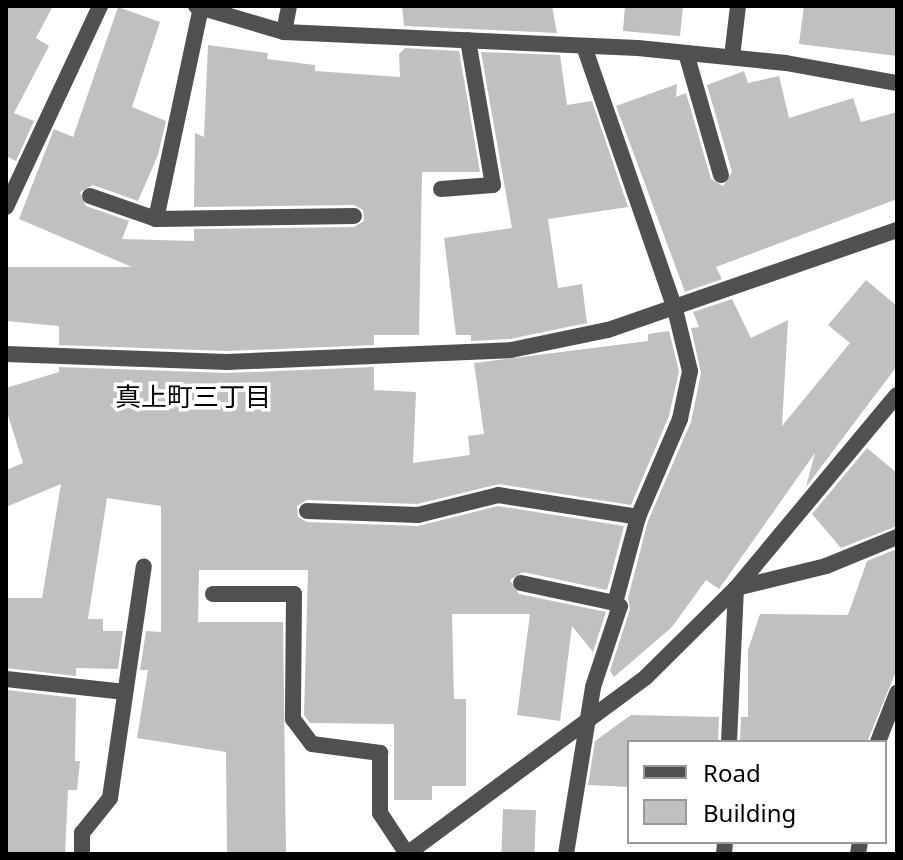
<!DOCTYPE html>
<meta charset="utf-8">
<style>
body{margin:0}
#map{position:relative;width:903px;height:860px;overflow:hidden;background:#fff;font-family:"Noto Sans","Noto Sans JP",sans-serif}
div>[style]{position:absolute}
.building>*{inset:0;background:#c0c0c0;transform-origin:0 0}
.minor>*{height:16px;margin:-8px;padding:0 8px;transform-origin:8px;border-radius:8px;background:#505050}
.tertiary>*{height:16px;margin:-8px;padding:0 8px;transform-origin:8px;border-radius:8px;background:#505050}
span{translate:-50% -50%;white-space:nowrap;text-align:center;line-height:1.15;-webkit-text-stroke:7px #fff;paint-order:stroke}
.neighbourhood-label{font-size:26px;color:#000}
.frame{position:absolute;inset:0;border:8px solid #000;pointer-events:none}
.legend{position:absolute;left:627px;top:740px;width:260px;height:104px;box-sizing:border-box;background:#fff;border:2px solid #999;margin:0;padding:10px 14px;list-style:none;font-size:24px;color:#000}
.legend li{display:flex;align-items:center;gap:16px;height:40px}
.legend b{width:40px;border:2px solid #999}
</style>
<div id="map">
<div class="building">
<i style="clip-path:polygon(6px 6px,53px 6px,36px 38px,49px 46px,14px 113px,34px 121px,16px 161px,6px 156px)"></i>
<i style="clip-path:polygon(402px 6px,552px 6px,557px 33px,404px 26px)"></i>
<i style="clip-path:polygon(625px 6px,683px 6px,680px 36px,623px 31px)"></i>
<i style="clip-path:polygon(804px 6px,897px 6px,897px 56px,799px 44px)"></i>
<i style="clip-path:polygon(118px 7px,160px 22px,132px 107px,166px 121px,158px 155px,138px 201px,93px 185px,80px 192px,86px 206px,129px 221px,122px 239px,194px 241px,194px 229px,354px 227px,364px 221px,363px 210px,354px 205px,194px 207px,195px 133px,204px 137px,208px 45px,268px 53px,267px 59px,315px 65px,315px 71px,400px 77px,399px 54px,405px 48px,459px 51px,480px 172px,422px 172px,419px 335px,374px 335px,374px 345px,227px 351px,59px 345px,59px 326px,6px 321px,6px 267px,132px 267px,19px 219px,54px 129px,73px 137px)"></i>
<i style="clip-path:polygon(481px 52px,560px 55px,567px 105px,592px 101px,628px 207px,548px 219px,558px 288px,582px 284px,587px 323px,510px 339px,471px 341px,471px 335px,456px 335px,444px 238px,512px 228px)"></i>
<i style="clip-path:polygon(744px 71px,748px 83px,779px 76px,789px 118px,853px 98px,861px 122px,897px 112px,897px 199px,716px 267px,722px 279px,685px 292px,616px 106px,677px 84px,676px 97px,686px 93px,711px 179px,723px 186px,732px 172px,707px 85px)"></i>
<i style="clip-path:polygon(866px 280px,897px 306px,897px 366px,806px 487px,815px 453px,719px 589px,706px 580px,672px 627px,614px 677px,610px 671px,630px 609px,628px 598px,648px 521px,691px 422px,701px 373px,691px 328px,699px 327px,693px 312px,732px 299px,751px 338px,788px 320px,782px 426px,850px 343px,828px 325px)"></i>
<i style="clip-path:polygon(669px 331px,679px 371px,669px 416px,631px 505px,499px 484px,417px 504px,307px 500px,297px 506px,298px 517px,307px 522px,418px 526px,498px 506px,624px 526px,607px 590px,523px 572px,510px 580px,519px 594px,606px 612px,593px 652px,572px 626px,560px 721px,517px 715px,530px 614px,452px 614px,454px 699px,466px 699px,466px 786px,432px 786px,432px 800px,394px 800px,394px 724px,310px 723px,304px 715px,308px 570px,199px 570px,198px 622px,283px 622px,286px 854px,227px 854px,226px 752px,137px 738px,148px 670px,140px 670px,146px 631px,161px 632px,161px 506px,107px 498px,88px 619px,103px 619px,103px 631px,123px 631px,118px 669px,76px 668px,76px 676px,6px 668px,6px 598px,42px 598px,61px 484px,6px 507px,6px 470px,23px 463px,6px 409px,6px 388px,59px 372px,59px 367px,227px 373px,374px 367px,374px 390px,416px 392px,413px 463px,470px 455px,468px 436px,484px 434px,474px 363px,648px 341px,648px 334px)"></i>
<i style="clip-path:polygon(867px 448px,897px 473px,897px 526px,841px 548px,812px 514px)"></i>
<i style="clip-path:polygon(897px 549px,897px 669px,867px 742px,740px 742px,741px 717px,748px 717px,748px 650px,760px 614px,848px 615px,867px 561px)"></i>
<i style="clip-path:polygon(6px 690px,76px 698px,75px 761px,80px 761px,77px 790px,68px 790px,65px 854px,6px 854px)"></i>
<i style="clip-path:polygon(631px 715px,719px 717px,718px 742px,629px 742px,629px 787px,588px 785px,595px 741px)"></i>
<i style="left:503px;top:809px;width:33px;height:45px;rotate:2deg"></i>
</div>
<div class="minor">
<i style="left:196px;top:6px;width:92px;rotate:16.5deg"></i>
<i style="left:284px;top:32px;width:354px;rotate:2.6deg"></i>
<i style="left:638px;top:48px;width:149px;rotate:5.8deg"></i>
<i style="left:786px;top:63px;width:113px;rotate:10.2deg"></i>
<i style="left:284px;top:32px;width:26px;rotate:-79deg"></i>
<i style="left:686px;top:53px;width:127px;rotate:74deg"></i>
<i style="left:732px;top:57px;width:51px;rotate:-83.3deg"></i>
<i style="left:441px;top:189px;width:52px;rotate:-4.4deg"></i>
<i style="left:493px;top:185px;width:147px;rotate:-99.8deg"></i>
<i style="left:90px;top:196px;width:70px;rotate:19.2deg"></i>
<i style="left:156px;top:219px;width:198px;rotate:-0.9deg"></i>
<i style="left:6px;top:207px;width:222px;rotate:-64.9deg"></i>
<i style="left:156px;top:219px;width:216px;rotate:-78deg"></i>
<i style="left:6px;top:354px;width:221px;rotate:2.1deg"></i>
<i style="left:227px;top:362px;width:284px;rotate:-2.4deg"></i>
<i style="left:511px;top:350px;width:99px;rotate:-11.7deg"></i>
<i style="left:608px;top:330px;width:306px;rotate:-19.1deg"></i>
<i style="left:307px;top:511px;width:111px;rotate:2.1deg"></i>
<i style="left:418px;top:515px;width:82px;rotate:-14deg"></i>
<i style="left:498px;top:495px;width:142px;rotate:8.9deg"></i>
<i style="left:521px;top:583px;width:96px;rotate:12deg"></i>
<i style="left:213px;top:594px;width:81px"></i>
<i style="left:294px;top:594px;width:125px;rotate:90.5deg"></i>
<i style="left:293px;top:719px;width:31px;rotate:53deg"></i>
<i style="left:312px;top:744px;width:69px;rotate:7.5deg"></i>
<i style="left:380px;top:753px;width:60px;rotate:90deg"></i>
<i style="left:380px;top:813px;width:49px;rotate:56.6deg"></i>
<i style="left:6px;top:679px;width:120px;rotate:6.2deg"></i>
<i style="left:729px;top:742px;width:154px;rotate:-87.4deg"></i>
<i style="left:736px;top:588px;width:93px;rotate:-13.7deg"></i>
<i style="left:826px;top:566px;width:77px;rotate:-22.2deg"></i>
<i style="left:878px;top:742px;width:53px;rotate:-68.8deg"></i>
<i style="left:82px;top:854px;width:21px;rotate:-90deg"></i>
<i style="left:82px;top:833px;width:45px;rotate:-51.3deg"></i>
<i style="left:110px;top:798px;width:234px;rotate:-81.7deg"></i>
<i style="left:566px;top:854px;width:169px;rotate:-80.8deg"></i>
<i style="left:593px;top:687px;width:85px;rotate:-71.6deg"></i>
<i style="left:620px;top:606px;width:6px;rotate:-149deg"></i>
<i style="left:615px;top:603px;width:89px;rotate:-75deg"></i>
<i style="left:638px;top:517px;width:107px;rotate:-66.8deg"></i>
<i style="left:680px;top:419px;width:49px;rotate:-78.2deg"></i>
<i style="left:690px;top:371px;width:64px;rotate:-103.6deg"></i>
<i style="left:675px;top:309px;width:278px;rotate:-109.1deg"></i>
<i style="left:724px;top:854px;width:12px;rotate:-85deg"></i>
<i style="left:858px;top:854px;width:12px;rotate:-81deg"></i>
</div>
<div class="tertiary">
<i style="left:407px;top:854px;width:297px;rotate:-36.5deg"></i>
<i style="left:646px;top:677px;width:127px;rotate:-44.7deg"></i>
<i style="left:736px;top:588px;width:251px;rotate:-50.2deg"></i>
</div>
<div class="neighbourhood-label">
<span style="left:193px;top:397px">真上町三丁目</span>
</div>
<div class="frame"></div>
<ul class="legend">
<li><b style="height:10px;background:#505050"></b>Road</li>
<li><b style="height:22px;background:#c0c0c0"></b>Building</li>
</ul>
</div>
